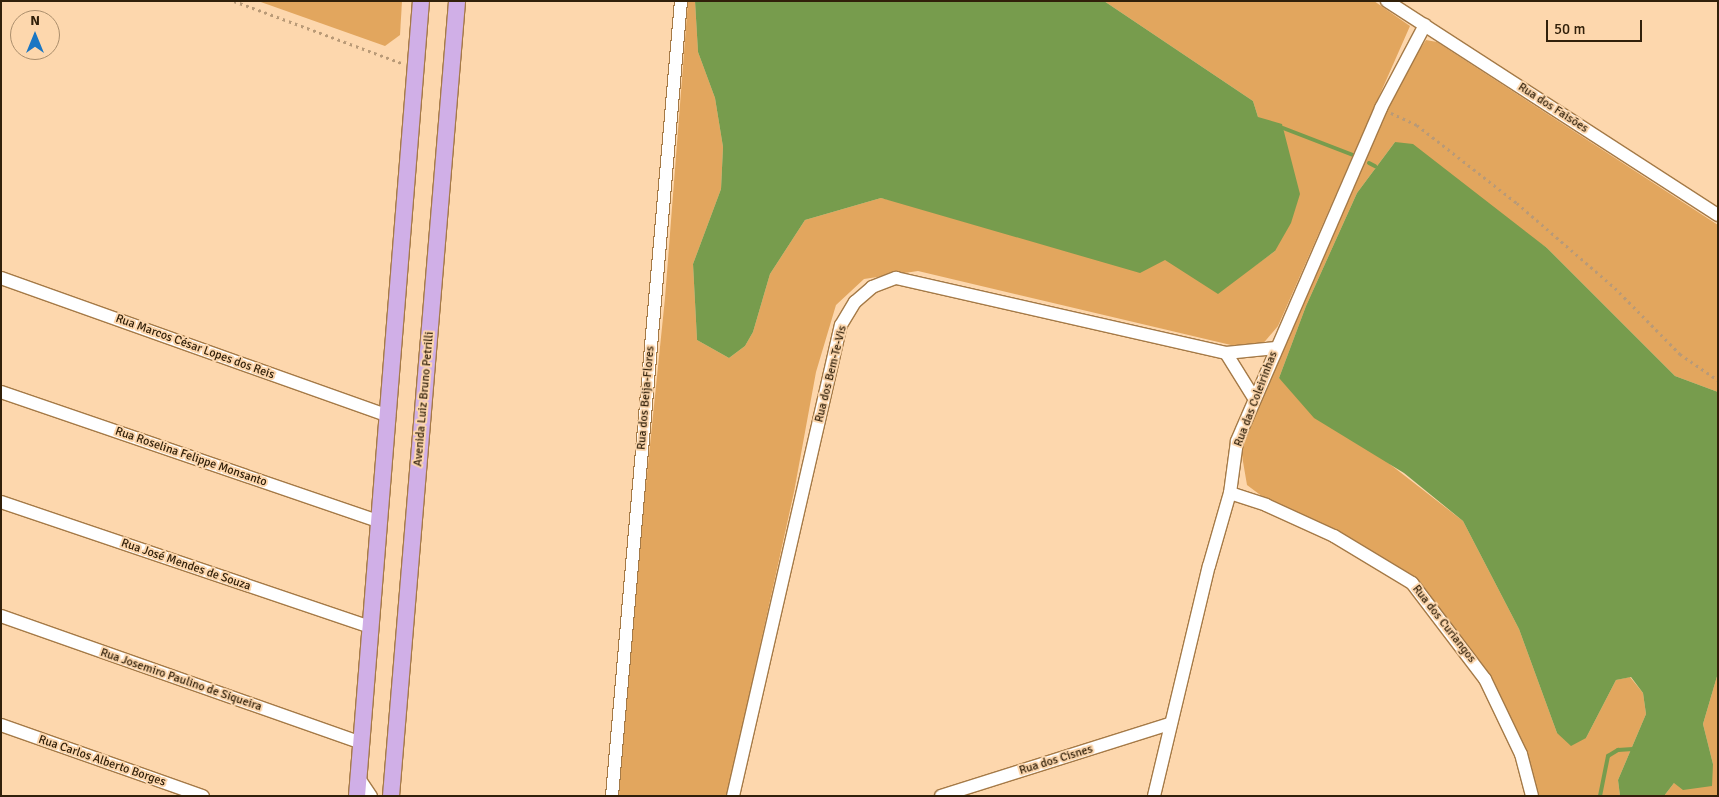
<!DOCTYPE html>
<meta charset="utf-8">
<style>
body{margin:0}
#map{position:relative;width:1719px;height:797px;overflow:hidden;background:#fdd7ad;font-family:Signika,sans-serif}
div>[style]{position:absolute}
.green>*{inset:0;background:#e2a65e}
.water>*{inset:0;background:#779c4d}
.stream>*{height:4px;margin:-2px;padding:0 2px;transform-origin:2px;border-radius:2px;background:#779c4d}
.path>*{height:2.5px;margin-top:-1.25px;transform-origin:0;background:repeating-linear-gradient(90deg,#b99a77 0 2.5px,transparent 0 6.5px)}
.roads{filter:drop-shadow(1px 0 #a57a47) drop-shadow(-1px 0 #a57a47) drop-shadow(0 1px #a57a47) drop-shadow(0 -1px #a57a47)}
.minor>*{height:12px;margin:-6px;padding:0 6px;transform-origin:6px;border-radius:6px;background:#fff}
.major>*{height:16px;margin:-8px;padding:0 8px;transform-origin:8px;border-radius:8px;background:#d0afe7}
span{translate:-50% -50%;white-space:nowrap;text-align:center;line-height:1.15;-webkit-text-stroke:4px #fdd7ad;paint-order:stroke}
.street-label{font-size:12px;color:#31200a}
.frame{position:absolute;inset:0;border:2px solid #31200a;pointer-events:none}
.north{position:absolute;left:10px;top:10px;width:50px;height:50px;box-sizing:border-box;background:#fdd7ad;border:1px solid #ab8e6c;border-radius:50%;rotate:0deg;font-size:14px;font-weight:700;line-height:20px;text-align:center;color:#31200a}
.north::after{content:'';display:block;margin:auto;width:18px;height:22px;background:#1a76c3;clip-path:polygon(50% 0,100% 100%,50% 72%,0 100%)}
.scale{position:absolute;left:1546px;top:20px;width:96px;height:22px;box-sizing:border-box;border:2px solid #31200a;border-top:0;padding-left:6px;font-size:15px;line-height:18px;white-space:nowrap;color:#31200a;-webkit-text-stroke:4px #fdd7ad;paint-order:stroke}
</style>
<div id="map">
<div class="green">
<i style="clip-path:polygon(258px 1px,402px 1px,400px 35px,385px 46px)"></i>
<i style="clip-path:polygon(688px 1px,695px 1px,698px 52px,715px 98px,723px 147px,721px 189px,693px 264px,697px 340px,729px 358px,745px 346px,753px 332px,770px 274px,805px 220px,881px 198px,1165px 260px,1253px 267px,1275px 251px,1258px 117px,1253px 101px,1104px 1px,1374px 1px,1410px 26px,1278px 326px,1261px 346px,1231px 345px,918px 271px,864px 279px,836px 305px,816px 372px,794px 492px,727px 796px,619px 796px,623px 709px,665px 298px)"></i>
<i style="clip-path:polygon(1426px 40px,1437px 42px,1718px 225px,1718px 392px,1675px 376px,1547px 248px,1395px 142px,1357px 193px,1306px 306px,1279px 378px,1463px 521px,1519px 629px,1557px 733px,1586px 738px,1616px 680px,1630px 677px,1643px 693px,1646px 714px,1618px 780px,1620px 796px,1537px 796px,1531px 765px,1488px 674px,1423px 587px,1394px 566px,1267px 500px,1247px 485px,1241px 450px,1255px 404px,1403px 75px)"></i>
<i style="clip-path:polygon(1718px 673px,1718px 796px,1664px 796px,1674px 783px,1713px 764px,1703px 724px)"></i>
</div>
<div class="water">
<i style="clip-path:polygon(695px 1px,1104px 1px,1253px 101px,1258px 117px,1282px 124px,1300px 194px,1291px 223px,1275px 251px,1218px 294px,1165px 260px,1140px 273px,881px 198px,805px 220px,770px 274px,753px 332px,745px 346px,729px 358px,697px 340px,693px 264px,721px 189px,723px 147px,715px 98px,698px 52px)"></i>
<i style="clip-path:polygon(1395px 142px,1413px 144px,1547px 248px,1675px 376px,1718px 392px,1718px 673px,1703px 724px,1713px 764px,1712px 786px,1683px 790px,1674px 783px,1664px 796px,1620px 796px,1618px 780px,1646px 714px,1643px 693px,1631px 677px,1616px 680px,1586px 738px,1571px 746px,1557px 733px,1519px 629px,1463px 521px,1404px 473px,1314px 418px,1279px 378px,1306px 306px,1357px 193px)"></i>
</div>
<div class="stream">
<i style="left:1283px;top:128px;width:75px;rotate:21.1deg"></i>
<i style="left:1369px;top:163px;width:7px;rotate:27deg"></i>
<i style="left:1600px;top:796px;width:41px;rotate:-78.7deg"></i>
<i style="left:1608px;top:756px;width:12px;rotate:-31deg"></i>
<i style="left:1618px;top:750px;width:15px;rotate:-4deg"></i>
</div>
<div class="path">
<i style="left:234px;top:1px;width:179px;rotate:20.3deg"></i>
<i style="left:1391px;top:113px;width:29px;rotate:25deg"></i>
<i style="left:1417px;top:125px;width:127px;rotate:38deg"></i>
<i style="left:1517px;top:203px;width:130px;rotate:40.9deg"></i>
<i style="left:1615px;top:288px;width:93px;rotate:45.4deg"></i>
<i style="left:1680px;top:354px;width:46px;rotate:34.4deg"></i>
</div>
<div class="roads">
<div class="minor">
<i style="left:1387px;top:1px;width:394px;rotate:32.9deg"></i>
<i style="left:1px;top:278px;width:412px;rotate:19.6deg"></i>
<i style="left:1226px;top:353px;width:53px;rotate:58.1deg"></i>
<i style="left:1px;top:392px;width:401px;rotate:18.9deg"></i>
<i style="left:1230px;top:493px;width:38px;rotate:18deg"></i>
<i style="left:1266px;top:505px;width:75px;rotate:24.5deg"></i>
<i style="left:1334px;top:536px;width:91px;rotate:31.1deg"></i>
<i style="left:1412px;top:583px;width:121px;rotate:52.8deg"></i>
<i style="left:1485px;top:679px;width:83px;rotate:64.4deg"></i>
<i style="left:1521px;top:754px;width:43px;rotate:75.3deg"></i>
<i style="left:1px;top:502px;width:391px;rotate:18.7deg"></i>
<i style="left:1px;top:616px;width:382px;rotate:19.4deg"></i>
<i style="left:1px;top:725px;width:214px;rotate:19.4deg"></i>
<i style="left:358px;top:777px;width:23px;rotate:56deg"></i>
<i style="left:612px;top:796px;width:798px;rotate:-85.04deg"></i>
<i style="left:733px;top:796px;width:483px;rotate:-77.1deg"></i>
<i style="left:841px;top:325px;width:27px;rotate:-59deg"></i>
<i style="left:855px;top:302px;width:23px;rotate:-41deg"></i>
<i style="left:872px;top:287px;width:26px;rotate:-21deg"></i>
<i style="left:896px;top:278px;width:338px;rotate:12.8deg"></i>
<i style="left:1226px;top:353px;width:50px;rotate:-5.7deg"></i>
<i style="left:941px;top:796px;width:240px;rotate:-17.5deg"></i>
<i style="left:1154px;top:796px;width:236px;rotate:-76.6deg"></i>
<i style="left:1209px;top:566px;width:76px;rotate:-74deg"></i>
<i style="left:1230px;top:493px;width:52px;rotate:-82.3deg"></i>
<i style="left:1237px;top:441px;width:363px;rotate:-66.6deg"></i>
<i style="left:1381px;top:108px;width:94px;rotate:-62.1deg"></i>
</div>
<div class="major">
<i style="left:357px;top:796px;width:798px;rotate:-85.4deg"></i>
<i style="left:391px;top:796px;width:798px;rotate:-85.25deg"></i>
</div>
</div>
<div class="street-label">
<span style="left:1553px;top:108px;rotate:33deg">Rua dos Faisões</span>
<span style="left:195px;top:347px;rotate:20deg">Rua Marcos César Lopes dos Reis</span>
<span style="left:831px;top:374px;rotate:-76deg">Rua dos Bem-Te-Vis</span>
<span style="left:646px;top:398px;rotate:-85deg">Rua dos Beija-Flores</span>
<span style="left:424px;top:399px;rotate:-85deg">Avenida Luiz Bruno Petrilli</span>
<span style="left:1256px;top:399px;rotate:-69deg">Rua das Coleirinhas</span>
<span style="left:191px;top:457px;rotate:19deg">Rua Roselina Felippe Monsanto</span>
<span style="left:186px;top:565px;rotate:19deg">Rua José Mendes de Souza</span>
<span style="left:1444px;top:624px;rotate:52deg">Rua dos Curiangos</span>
<span style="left:181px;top:680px;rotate:19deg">Rua Josemiro Paulino de Siqueira</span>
<span style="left:1056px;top:760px;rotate:-17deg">Rua dos Cisnes</span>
<span style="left:102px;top:761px;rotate:19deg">Rua Carlos Alberto Borges</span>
</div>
<div class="frame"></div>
<div class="north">N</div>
<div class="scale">50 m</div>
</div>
